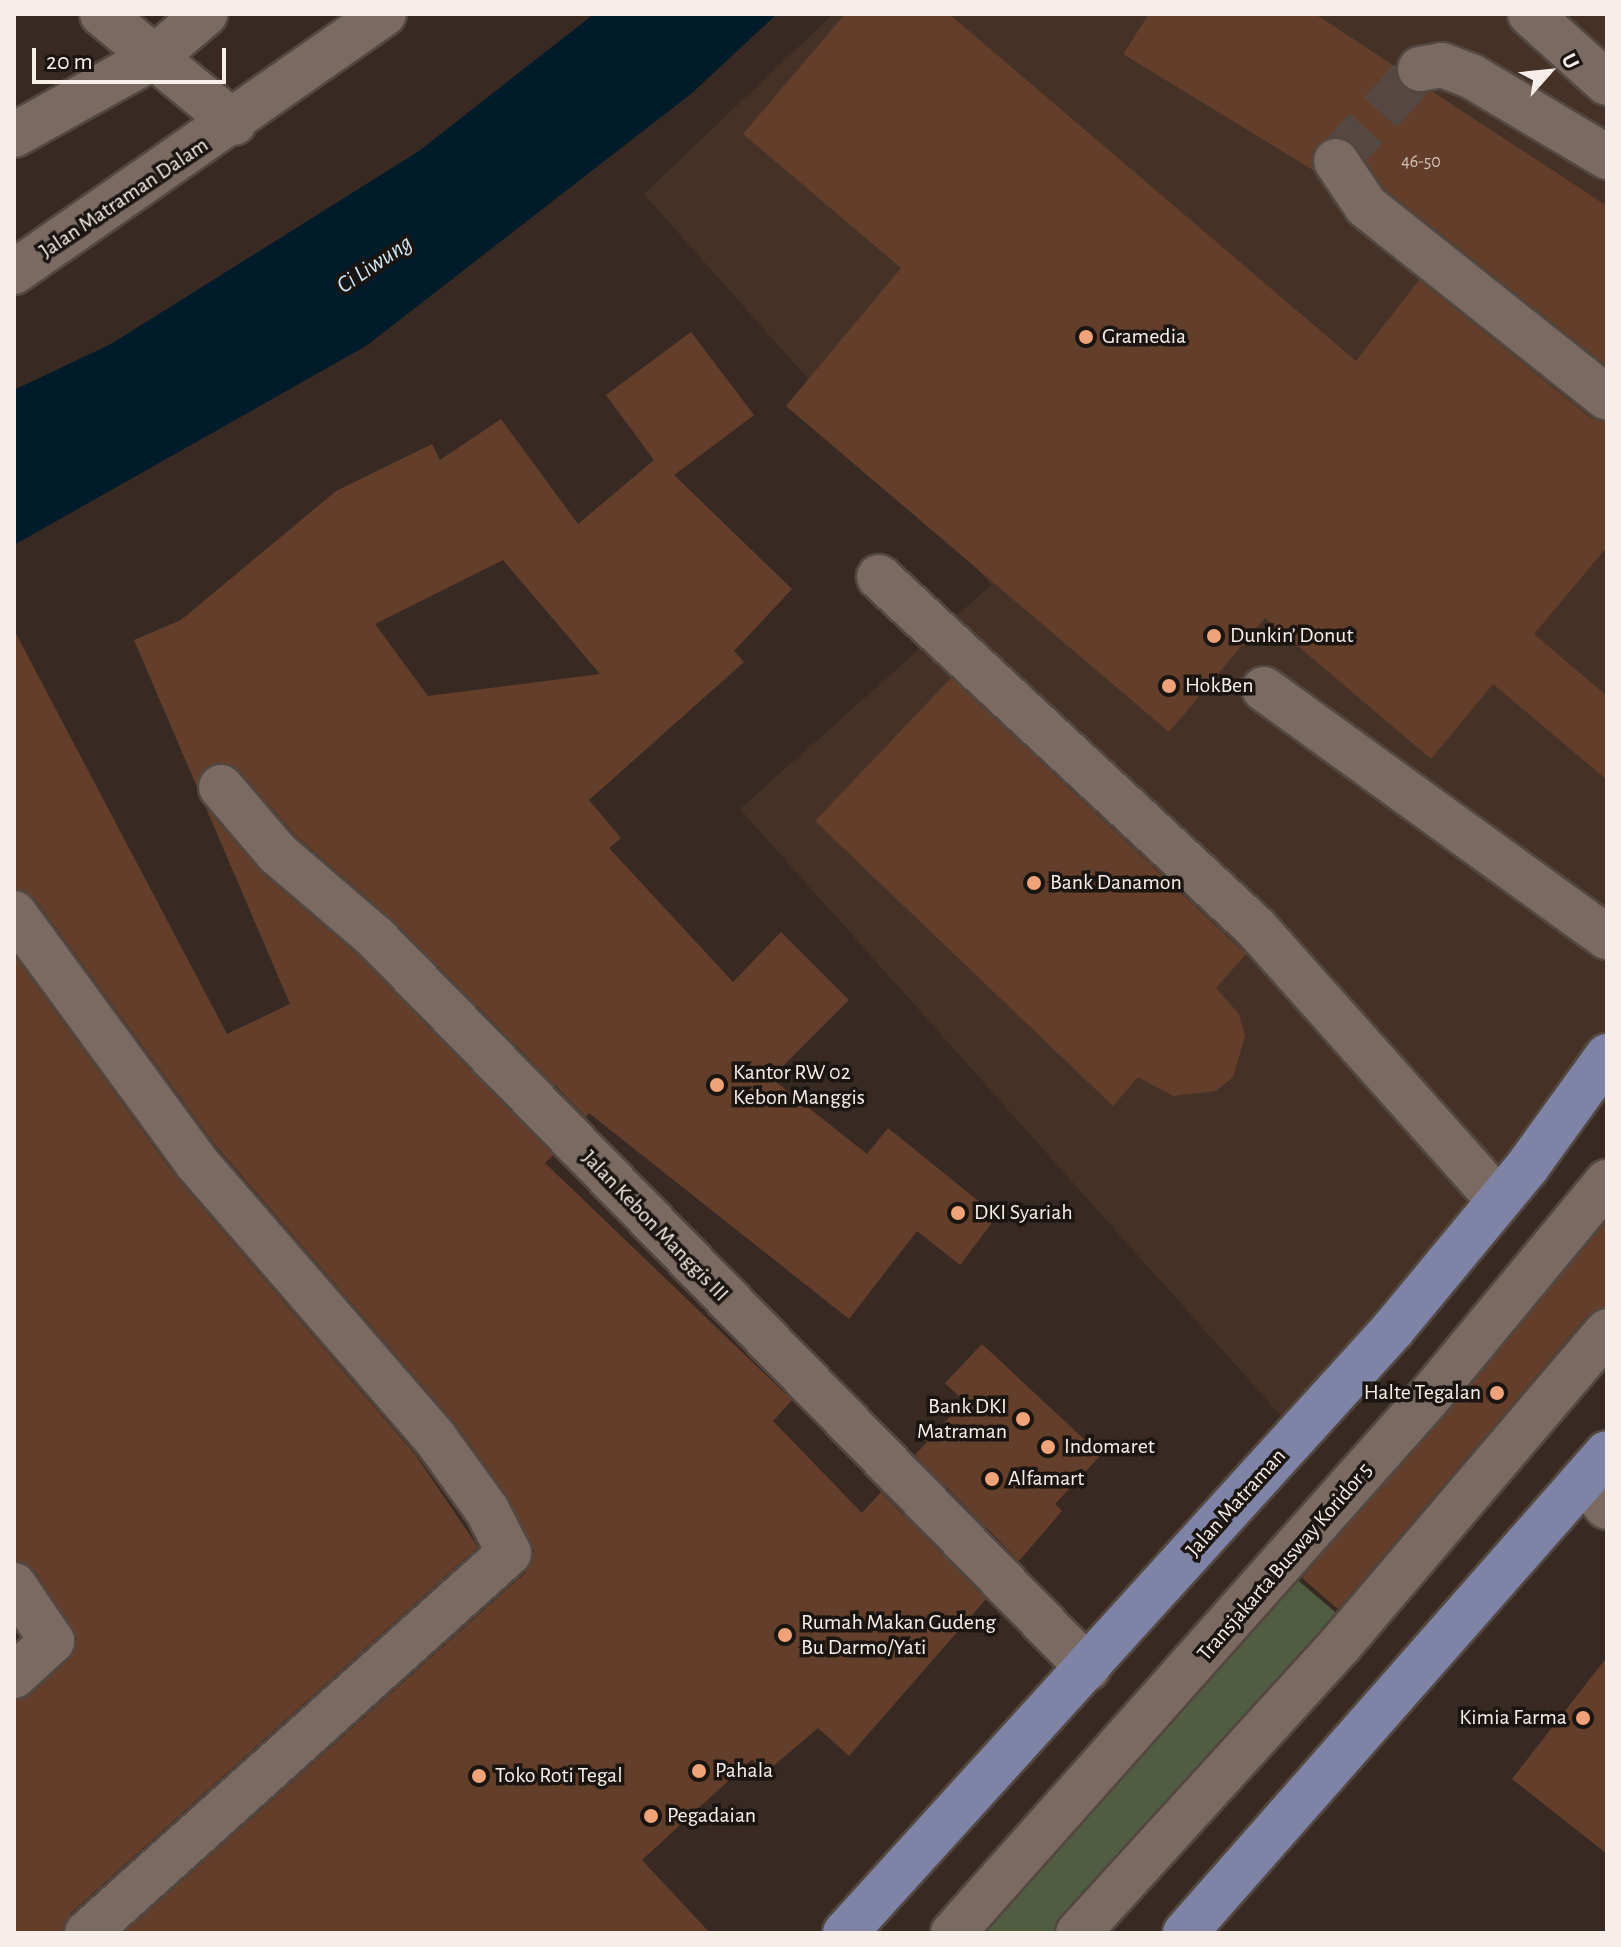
<!DOCTYPE html>
<meta charset="utf-8">
<style>
body{margin:0}
#map{position:relative;width:1621px;height:1947px;overflow:hidden;background:#382a23;font-family:"Alegreya Sans",sans-serif}
div>[style]{position:absolute}
.built>*{inset:0;background:#453126}
.green>*{inset:0;background:#515d42}
.water>*{inset:0;background:#001b2a}
.building>*{inset:0;background:#633f2b}
.minor-tunnel>*{height:44px;margin-top:-22px;transform-origin:0;background:repeating-linear-gradient(90deg,#554741 0 44px,transparent 0 66px)}
.roads{filter:drop-shadow(2px 0 #534841) drop-shadow(-2px 0 #534841) drop-shadow(0 2px #534841) drop-shadow(0 -2px #534841)}
.minor>*{height:44px;margin:-22px;padding:0 22px;transform-origin:22px;border-radius:22px;background:#7a6a62}
.major>*{height:44px;margin:-22px;padding:0 22px;transform-origin:22px;border-radius:22px;background:#7f83a5}
.dots>*{width:22px;height:22px;translate:-50% -50%;box-sizing:border-box;border:4px solid #1b1511;border-radius:50%}
span{translate:-50% -50%;white-space:nowrap;text-align:center;line-height:1.15;-webkit-text-stroke:7px #1b1511;paint-order:stroke}
.number-label{font-size:18px;color:#d2c2ba}
.number-label span{-webkit-text-stroke-width:0}
.street-label{font-size:22px;color:#f7eee9}
.poi-label{font-size:22px;color:#f7eee9}
.left{translate:0 -50%;text-align:left}
.right{translate:-100% -50%;text-align:right}
.water-label{font-size:24px;color:#cbe6f6;font-style:italic}
.frame{position:absolute;inset:0;border:16px solid #f7eee9;pointer-events:none}
.north{position:absolute;left:1509px;top:32px;width:80px;height:80px;-webkit-text-stroke:6px #1b1511;paint-order:stroke;rotate:63deg;font-size:22px;font-weight:700;line-height:32px;text-align:center;color:#f7eee9}
.north::after{content:'';display:block;margin:auto;width:28px;height:36px;background:#f7eee9;clip-path:polygon(50% 0,100% 100%,50% 72%,0 100%)}
.scale{position:absolute;left:32px;top:48px;width:194px;height:36px;box-sizing:border-box;border:4px solid #f7eee9;border-top:0;padding-left:10px;font-size:24px;line-height:28px;white-space:nowrap;color:#f7eee9;-webkit-text-stroke:6px #1b1511;paint-order:stroke}
</style>
<div id="map">
<div class="built">
<i style="clip-path:polygon(833px 14px,1607px 14px,1607px 1055px,1298px 1435px,740px 809px,991px 585px,644px 194px)"></i>
</div>
<div class="green">
<i style="clip-path:polygon(1281px 1566px,1354px 1628px,1077px 1933px,949px 1933px)"></i>
</div>
<div class="water">
<i style="clip-path:polygon(594px 14px,777px 14px,692px 93px,366px 346px,14px 545px,14px 390px,111px 344px,419px 151px)"></i>
</div>
<div class="building">
<i style="clip-path:polygon(845px 14px,949px 14px,1356px 361px,1419px 280px,1591px 418px,1607px 422px,1607px 547px,1534px 634px,1607px 696px,1607px 780px,1493px 684px,1431px 759px,1265px 618px,1169px 732px,786px 406px,901px 268px,743px 134px)"></i>
<i style="clip-path:polygon(1149px 14px,1315px 14px,1396px 67px,1401px 85px,1411px 92px,1433px 92px,1607px 206px,1607px 366px,1385px 189px,1348px 139px,1322px 141px,1313px 151px,1313px 170px,1123px 54px)"></i>
<i style="clip-path:polygon(evenodd,691px 332px,754px 415px,674px 475px,792px 589px,734px 651px,744px 662px,589px 800px,621px 838px,609px 848px,733px 982px,781px 932px,849px 1000px,771px 1078px,867px 1154px,888px 1128px,997px 1216px,960px 1265px,917px 1231px,849px 1319px,589px 1113px,586px 1117px,394px 921px,295px 835px,239px 770px,216px 763px,204px 769px,197px 787px,134px 640px,181px 620px,336px 491px,432px 444px,440px 460px,501px 419px,578px 524px,654px 460px,606px 395px,691px 332px,503px 560px,600px 674px,428px 696px,375px 624px,503px 560px)"></i>
<i style="clip-path:polygon(14px 630px,227px 1034px,290px 1004px,206px 808px,261px 872px,359px 956px,553px 1155px,545px 1163px,792px 1400px,773px 1421px,862px 1513px,881px 1492px,986px 1599px,849px 1756px,818px 1728px,764px 1774px,752px 1759px,642px 1860px,710px 1933px,124px 1933px,526px 1572px,534px 1551px,507px 1496px,455px 1423px,216px 1146px,34px 898px,14px 888px)"></i>
<i style="clip-path:polygon(951px 678px,1246px 954px,1216px 988px,1239px 1014px,1245px 1036px,1233px 1077px,1216px 1091px,1173px 1096px,1138px 1077px,1113px 1106px,815px 821px)"></i>
<i style="clip-path:polygon(14px 955px,176px 1177px,415px 1454px,478px 1547px,70px 1914px,63px 1933px,14px 1933px,14px 1700px,31px 1694px,69px 1659px,77px 1639px,35px 1571px,14px 1560px)"></i>
<i style="clip-path:polygon(1607px 1221px,1607px 1307px,1588px 1315px,1338px 1609px,1302px 1578px)"></i>
<i style="clip-path:polygon(982px 1344px,1101px 1455px,1055px 1504px,1062px 1511px,1019px 1561px,915px 1455px,964px 1401px,945px 1383px)"></i>
<i style="clip-path:polygon(1607px 1657px,1607px 1854px,1512px 1779px)"></i>
</div>
<div class="minor-tunnel">
<i style="left:1336px;top:161px;width:125px;rotate:-47.6deg"></i>
</div>
<div class="roads">
<div class="minor">
<i style="left:102px;top:14px;width:171px;rotate:39.5deg"></i>
<i style="left:1530px;top:14px;width:103px;rotate:41.9deg"></i>
<i style="left:1420px;top:69px;width:22px;rotate:-10deg"></i>
<i style="left:1442px;top:65px;width:31px;rotate:21deg"></i>
<i style="left:1471px;top:76px;width:158px;rotate:30.8deg"></i>
<i style="left:14px;top:135px;width:162px;rotate:-29.1deg"></i>
<i style="left:156px;top:56px;width:65px;rotate:-40.6deg"></i>
<i style="left:1336px;top:161px;width:54px;rotate:56.3deg"></i>
<i style="left:1366px;top:206px;width:308px;rotate:38.5deg"></i>
<i style="left:14px;top:272px;width:451px;rotate:-34.9deg"></i>
<i style="left:879px;top:577px;width:515px;rotate:42.95deg"></i>
<i style="left:1256px;top:928px;width:365px;rotate:48.3deg"></i>
<i style="left:1264px;top:689px;width:423px;rotate:35.9deg"></i>
<i style="left:221px;top:787px;width:87px;rotate:49.7deg"></i>
<i style="left:277px;top:853px;width:130px;rotate:40.6deg"></i>
<i style="left:376px;top:938px;width:1020px;rotate:45.72deg"></i>
<i style="left:14px;top:913px;width:308px;rotate:53.8deg"></i>
<i style="left:196px;top:1162px;width:365px;rotate:49.1deg"></i>
<i style="left:435px;top:1438px;width:89px;rotate:54.2deg"></i>
<i style="left:487px;top:1510px;width:48px;rotate:62.9deg"></i>
<i style="left:509px;top:1553px;width:568px;rotate:138deg"></i>
<i style="left:1584px;top:1480px;width:35px;rotate:50deg"></i>
<i style="left:14px;top:1585px;width:68px;rotate:55.8deg"></i>
<i style="left:52px;top:1641px;width:52px;rotate:137.4deg"></i>
<i style="left:953px;top:1933px;width:717px;rotate:-48.39deg"></i>
<i style="left:1429px;top:1397px;width:279px;rotate:-50.4deg"></i>
<i style="left:1078px;top:1933px;width:389px;rotate:-47.7deg"></i>
<i style="left:1340px;top:1645px;width:412px;rotate:-49.6deg"></i>
</div>
<div class="major">
<i style="left:845px;top:1933px;width:816px;rotate:-47.78deg"></i>
<i style="left:1393px;top:1329px;width:210px;rotate:-50.4deg"></i>
<i style="left:1527px;top:1167px;width:137px;rotate:-54.2deg"></i>
<i style="left:1185px;top:1933px;width:639px;rotate:-48.68deg"></i>
</div>
</div>
<div class="dots">
<i style="left:1086px;top:337px;background:#f0a378"></i>
<i style="left:1214px;top:636px;background:#f0a378"></i>
<i style="left:1169px;top:686px;background:#f0a378"></i>
<i style="left:1034px;top:883px;background:#f0a378"></i>
<i style="left:717px;top:1085px;background:#f0a378"></i>
<i style="left:958px;top:1213px;background:#f0a378"></i>
<i style="left:1497px;top:1393px;background:#f0a378"></i>
<i style="left:1023px;top:1419px;background:#f0a378"></i>
<i style="left:1048px;top:1447px;background:#f0a378"></i>
<i style="left:992px;top:1479px;background:#f0a378"></i>
<i style="left:785px;top:1635px;background:#f0a378"></i>
<i style="left:1583px;top:1718px;background:#f0a378"></i>
<i style="left:699px;top:1771px;background:#f0a378"></i>
<i style="left:479px;top:1776px;background:#f0a378"></i>
<i style="left:651px;top:1816px;background:#f0a378"></i>
</div>
<div class="number-label">
<span style="left:1421px;top:162px">46-50</span>
</div>
<div class="street-label">
<span style="left:124px;top:198px;rotate:-34deg">Jalan Matraman Dalam</span>
<span style="left:655px;top:1226px;rotate:46deg">Jalan Kebon Manggis III</span>
<span style="left:1236px;top:1503px;rotate:-48deg">Jalan Matraman</span>
<span style="left:1285px;top:1562px;rotate:-49deg">Transjakarta Busway Koridor 5</span>
</div>
<div class="poi-label">
<span class="left" style="left:1102px;top:337px">Gramedia</span>
<span class="left" style="left:1230px;top:636px">Dunkin’ Donut</span>
<span class="left" style="left:1185px;top:686px">HokBen</span>
<span class="left" style="left:1050px;top:883px">Bank Danamon</span>
<span class="left" style="left:733px;top:1085px">Kantor RW 02<br>Kebon Manggis</span>
<span class="left" style="left:974px;top:1213px">DKI Syariah</span>
<span class="right" style="left:1481px;top:1393px">Halte Tegalan</span>
<span class="right" style="left:1007px;top:1419px">Bank DKI<br>Matraman</span>
<span class="left" style="left:1064px;top:1447px">Indomaret</span>
<span class="left" style="left:1008px;top:1479px">Alfamart</span>
<span class="left" style="left:801px;top:1635px">Rumah Makan Gudeng<br>Bu Darmo/Yati</span>
<span class="right" style="left:1567px;top:1718px">Kimia Farma</span>
<span class="left" style="left:715px;top:1771px">Pahala</span>
<span class="left" style="left:495px;top:1776px">Toko Roti Tegal</span>
<span class="left" style="left:667px;top:1816px">Pegadaian</span>
</div>
<div class="water-label">
<span style="left:375px;top:265px;rotate:-34deg">Ci Liwung</span>
</div>
<div class="frame"></div>
<div class="north">U</div>
<div class="scale">20 m</div>
</div>
